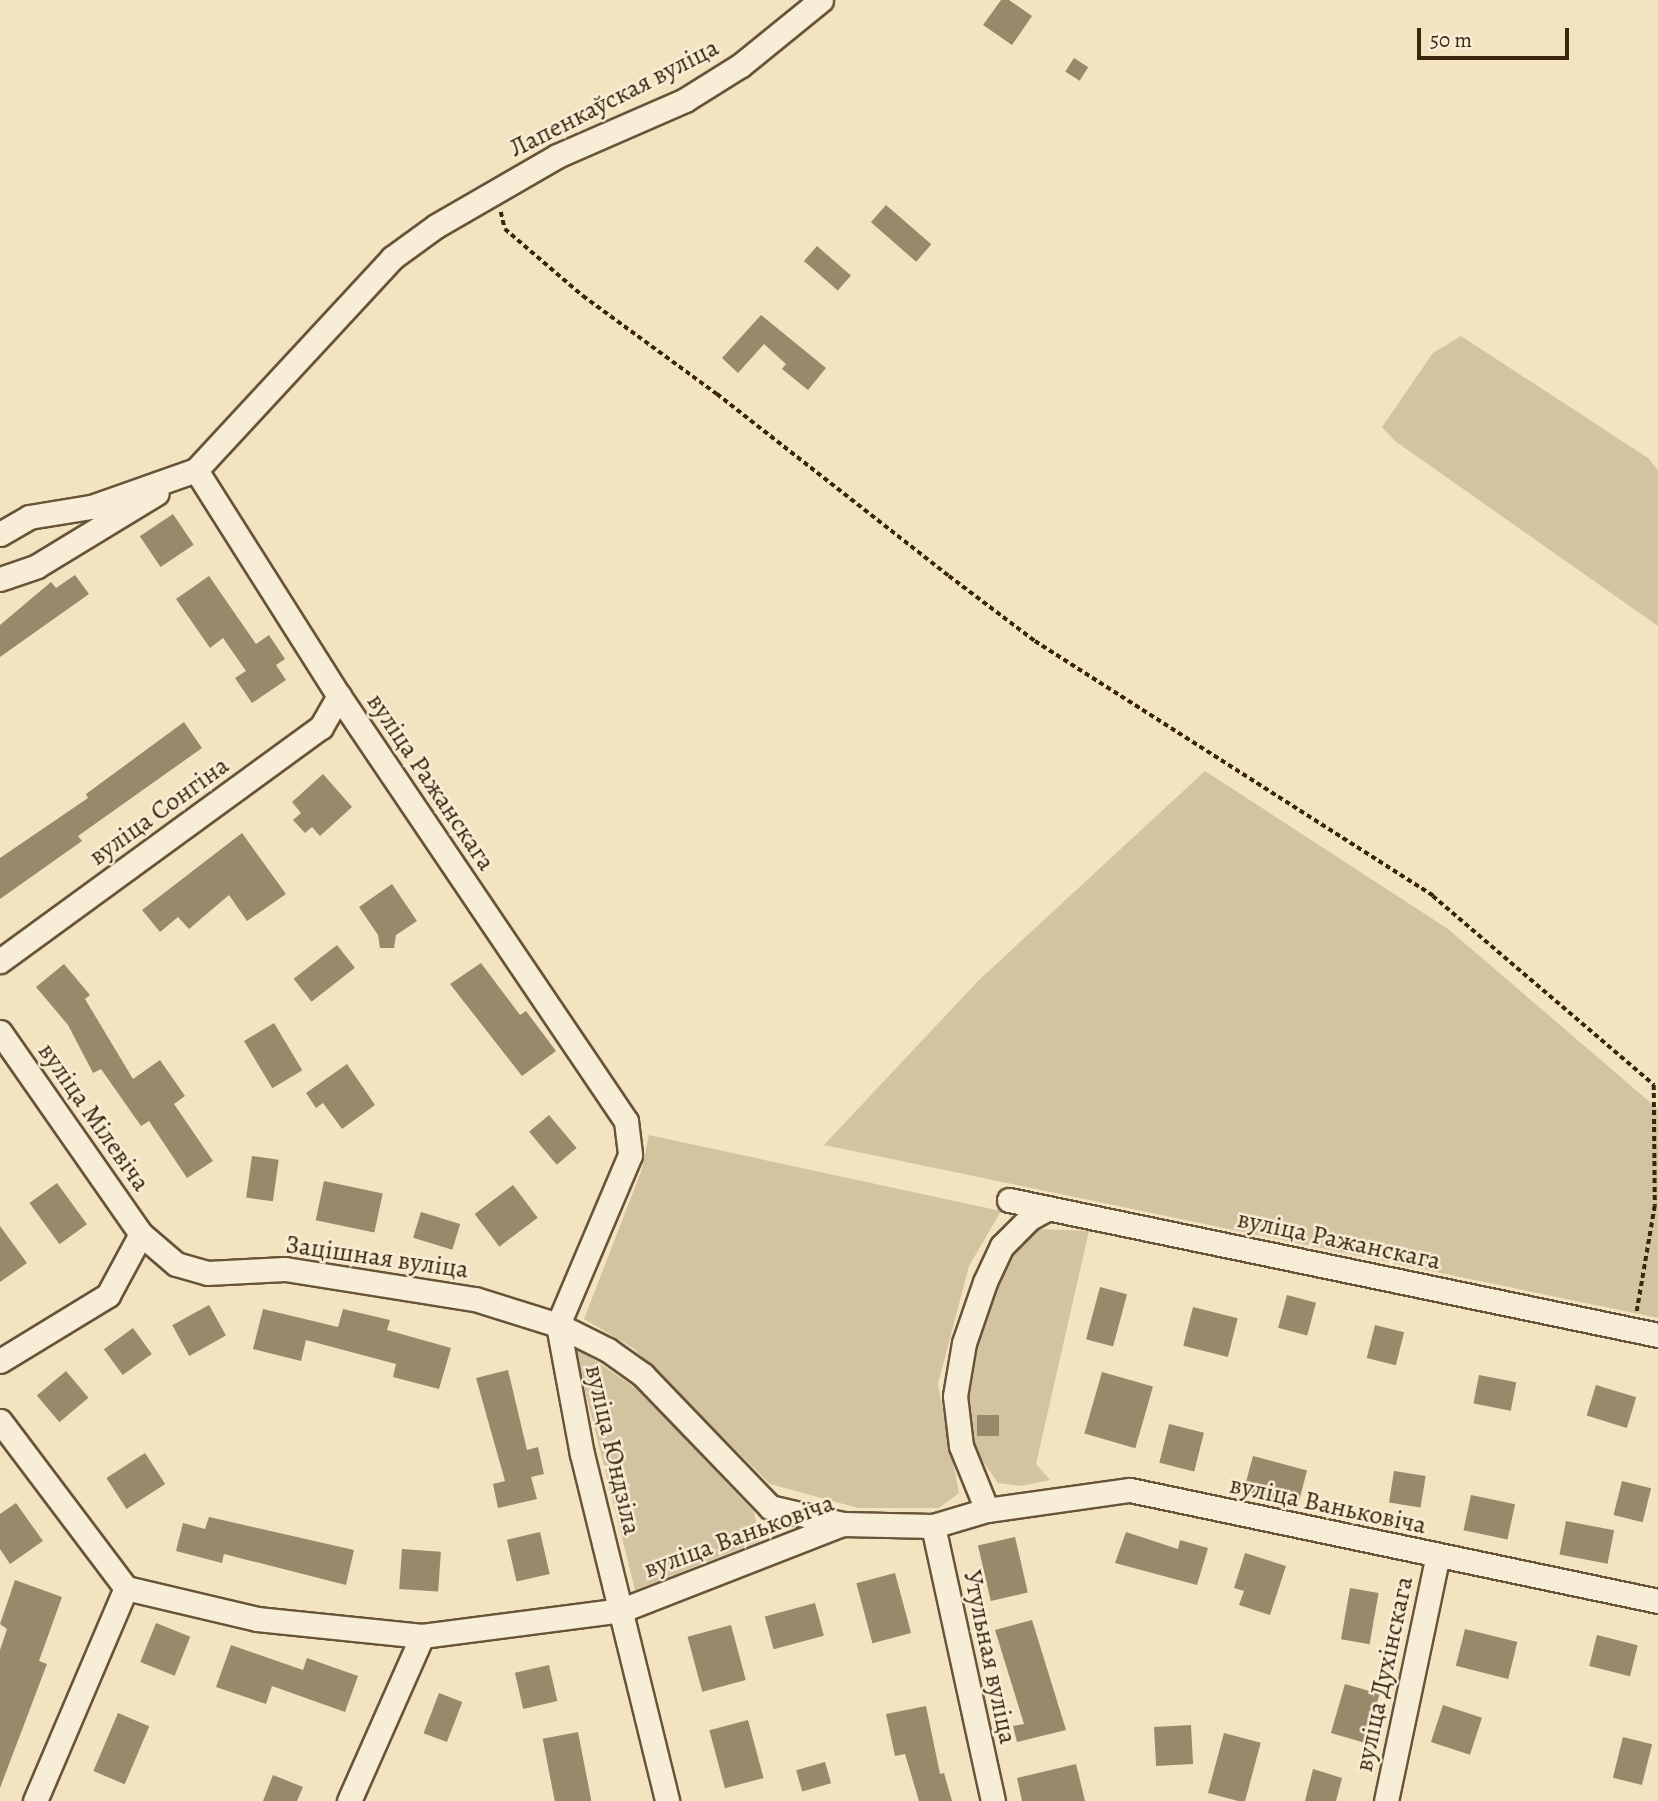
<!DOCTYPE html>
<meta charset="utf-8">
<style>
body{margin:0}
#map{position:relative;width:1658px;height:1801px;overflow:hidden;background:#f4e3c0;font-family:Alegreya,serif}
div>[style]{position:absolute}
.green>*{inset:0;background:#d4c3a1}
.building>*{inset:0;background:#9a886a;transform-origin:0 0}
.path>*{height:3.5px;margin-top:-1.75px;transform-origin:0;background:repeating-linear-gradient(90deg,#38250c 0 5px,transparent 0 8.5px)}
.roads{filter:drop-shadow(2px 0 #675439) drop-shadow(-2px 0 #675439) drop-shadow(0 2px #675439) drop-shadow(0 -2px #675439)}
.minor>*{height:23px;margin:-11.5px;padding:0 11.5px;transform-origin:11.5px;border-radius:11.5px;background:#f8edd6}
span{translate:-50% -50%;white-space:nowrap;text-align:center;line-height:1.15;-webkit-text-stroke:5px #f8edd6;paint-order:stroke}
.street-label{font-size:26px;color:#38250c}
.scale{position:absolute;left:1417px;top:28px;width:152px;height:32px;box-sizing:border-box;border:4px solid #38250c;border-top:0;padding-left:9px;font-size:21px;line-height:24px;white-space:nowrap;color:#38250c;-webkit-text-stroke:5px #f8edd6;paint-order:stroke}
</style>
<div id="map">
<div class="green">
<i style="clip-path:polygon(1461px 336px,1648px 458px,1658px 470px,1658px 626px,1395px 441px,1382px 427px,1433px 353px)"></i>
<i style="clip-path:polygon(1205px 771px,1448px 929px,1658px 1109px,1658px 1318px,824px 1145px,978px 981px)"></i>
<i style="clip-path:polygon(649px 1135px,1001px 1211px,969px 1266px,938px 1384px,959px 1493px,939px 1508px,858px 1508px,770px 1484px,633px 1348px,584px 1319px,642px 1169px)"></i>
<i style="clip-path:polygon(evenodd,1039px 1229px,1089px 1231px,1036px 1464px,1050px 1480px,1021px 1486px,998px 1483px,977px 1453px,963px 1399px,973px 1339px,1008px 1255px,1039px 1229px,998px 1415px,999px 1436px,978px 1436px,977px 1416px,998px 1415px)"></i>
<i style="clip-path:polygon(574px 1346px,640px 1391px,754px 1512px,760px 1541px,635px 1590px)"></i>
</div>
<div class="building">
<i style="clip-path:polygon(1001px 0,1009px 0,1032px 16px,1012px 45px,983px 25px)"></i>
<i style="left:1074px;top:58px;width:17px;height:16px;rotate:33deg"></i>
<i style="left:886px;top:205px;width:60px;height:23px;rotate:41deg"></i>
<i style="left:817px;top:246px;width:45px;height:20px;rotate:41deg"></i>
<i style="clip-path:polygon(761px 315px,826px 368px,808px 390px,782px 369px,786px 364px,764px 344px,738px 373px,722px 358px)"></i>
<i style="left:173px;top:514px;width:37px;height:40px;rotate:56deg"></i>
<i style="clip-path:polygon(75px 575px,89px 594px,0 657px,0 625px,51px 582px,56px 588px)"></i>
<i style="clip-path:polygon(209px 576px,256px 644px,269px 635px,285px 659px,276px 665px,286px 680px,252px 703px,235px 678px,246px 671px,223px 638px,210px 648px,176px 599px)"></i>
<i style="clip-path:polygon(184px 722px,202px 748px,78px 836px,82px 841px,0 899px,0 858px,88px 798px,86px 794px)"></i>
<i style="clip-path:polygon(323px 774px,352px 807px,320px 836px,312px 827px,305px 833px,293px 820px,301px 813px,292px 802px)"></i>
<i style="clip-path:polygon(242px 833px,286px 894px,247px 921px,229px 895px,189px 929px,178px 917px,160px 932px,142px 910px)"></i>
<i style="clip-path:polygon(392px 884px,417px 921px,396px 935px,394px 948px,380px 948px,378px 935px,359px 907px)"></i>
<i style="left:337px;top:945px;width:29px;height:55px;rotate:52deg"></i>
<i style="clip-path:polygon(481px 963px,520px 1015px,526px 1011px,556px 1051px,522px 1076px,450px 984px)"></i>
<i style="clip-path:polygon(64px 964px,90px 995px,85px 999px,133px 1079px,160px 1060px,185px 1096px,174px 1104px,213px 1161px,187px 1178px,149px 1121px,141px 1126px,101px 1069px,93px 1073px,68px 1025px,36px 987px)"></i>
<i style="left:274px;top:1023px;width:55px;height:35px;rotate:59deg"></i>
<i style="clip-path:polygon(347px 1064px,375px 1105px,342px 1129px,323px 1103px,316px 1108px,306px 1093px)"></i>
<i style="left:549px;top:1115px;width:43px;height:26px;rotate:50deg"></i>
<i style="left:252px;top:1156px;width:27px;height:42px;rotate:8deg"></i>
<i style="left:324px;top:1181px;width:60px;height:40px;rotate:12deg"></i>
<i style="left:57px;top:1183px;width:51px;height:34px;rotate:54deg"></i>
<i style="left:513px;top:1185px;width:41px;height:48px;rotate:53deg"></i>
<i style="left:421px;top:1212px;width:41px;height:27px;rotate:17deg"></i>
<i style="clip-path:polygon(0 1226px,27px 1263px,0 1282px)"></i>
<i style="left:1100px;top:1287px;width:28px;height:54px;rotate:15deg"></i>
<i style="left:1287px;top:1295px;width:30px;height:34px;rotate:15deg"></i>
<i style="left:209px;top:1305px;width:35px;height:42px;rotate:61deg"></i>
<i style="left:1193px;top:1307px;width:46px;height:40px;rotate:14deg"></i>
<i style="clip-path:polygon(263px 1309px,338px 1327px,343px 1309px,390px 1320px,387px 1330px,451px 1348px,439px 1389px,393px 1377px,396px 1364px,306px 1340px,301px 1361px,253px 1349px)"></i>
<i style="left:1375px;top:1325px;width:30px;height:34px;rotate:14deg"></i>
<i style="left:133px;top:1328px;width:32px;height:36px;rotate:54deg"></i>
<i style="clip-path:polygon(508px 1370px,527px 1450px,538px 1447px,544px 1474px,531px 1477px,537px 1499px,498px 1508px,493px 1484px,505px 1481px,476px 1378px)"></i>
<i style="left:66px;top:1371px;width:35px;height:38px;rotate:50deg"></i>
<i style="left:1102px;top:1372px;width:53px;height:64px;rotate:16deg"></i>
<i style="left:1479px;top:1375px;width:38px;height:29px;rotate:11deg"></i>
<i style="left:1596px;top:1385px;width:42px;height:32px;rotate:17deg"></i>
<i style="left:999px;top:1415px;width:21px;height:22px;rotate:90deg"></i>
<i style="left:1169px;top:1424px;width:36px;height:40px;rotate:14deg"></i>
<i style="left:145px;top:1453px;width:37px;height:46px;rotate:57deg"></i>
<i style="left:1253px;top:1456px;width:56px;height:36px;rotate:15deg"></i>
<i style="left:1394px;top:1471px;width:32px;height:32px;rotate:9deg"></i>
<i style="left:1622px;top:1481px;width:30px;height:35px;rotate:14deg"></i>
<i style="left:1471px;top:1495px;width:45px;height:36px;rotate:12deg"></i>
<i style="clip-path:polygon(16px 1503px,43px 1541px,10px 1564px,0 1549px,0 1514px)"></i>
<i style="clip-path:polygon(209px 1517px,354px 1550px,346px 1585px,224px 1554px,222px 1563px,176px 1551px,183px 1523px,205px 1529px)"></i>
<i style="left:1566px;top:1521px;width:49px;height:34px;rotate:11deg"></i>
<i style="left:540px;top:1532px;width:43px;height:34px;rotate:77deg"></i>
<i style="clip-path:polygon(1126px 1532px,1178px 1549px,1180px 1540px,1208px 1548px,1197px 1585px,1115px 1563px)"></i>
<i style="left:1015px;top:1537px;width:57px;height:38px;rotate:77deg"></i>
<i style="left:402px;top:1549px;width:39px;height:40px;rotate:4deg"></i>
<i style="clip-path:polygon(1245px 1553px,1286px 1566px,1270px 1615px,1239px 1605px,1244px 1591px,1234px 1588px)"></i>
<i style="left:895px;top:1573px;width:62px;height:40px;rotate:75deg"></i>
<i style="clip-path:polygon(15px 1580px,62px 1597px,39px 1661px,47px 1664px,0 1788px,0 1650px,7px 1629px,0 1624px)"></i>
<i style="left:1350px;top:1588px;width:29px;height:52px;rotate:10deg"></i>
<i style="left:815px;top:1603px;width:34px;height:52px;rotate:75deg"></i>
<i style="clip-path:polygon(1032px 1620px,1066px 1730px,1017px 1742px,1013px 1726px,1024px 1724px,995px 1630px)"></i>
<i style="left:156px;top:1623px;width:37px;height:42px;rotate:22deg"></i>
<i style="left:731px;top:1625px;width:57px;height:45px;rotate:75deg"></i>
<i style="left:1465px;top:1629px;width:54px;height:38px;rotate:14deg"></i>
<i style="left:1597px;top:1635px;width:42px;height:32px;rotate:14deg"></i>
<i style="clip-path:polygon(231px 1645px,303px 1670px,307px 1658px,358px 1676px,345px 1712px,272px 1686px,266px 1704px,216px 1687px)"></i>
<i style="left:549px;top:1665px;width:37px;height:35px;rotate:77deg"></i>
<i style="left:1345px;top:1684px;width:36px;height:51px;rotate:16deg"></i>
<i style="left:439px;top:1693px;width:25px;height:43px;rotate:21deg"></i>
<i style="left:1443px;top:1705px;width:41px;height:39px;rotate:18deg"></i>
<i style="clip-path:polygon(926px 1706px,940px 1774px,944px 1773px,952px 1801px,919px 1801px,905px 1754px,895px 1756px,886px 1714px)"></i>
<i style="left:118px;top:1713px;width:34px;height:63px;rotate:23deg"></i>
<i style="left:748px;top:1720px;width:60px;height:40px;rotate:75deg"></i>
<i style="left:1191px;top:1725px;width:39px;height:37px;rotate:87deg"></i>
<i style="left:578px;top:1732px;width:70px;height:36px;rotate:79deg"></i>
<i style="left:1224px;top:1733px;width:38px;height:62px;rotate:15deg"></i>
<i style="left:1623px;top:1737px;width:30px;height:42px;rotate:14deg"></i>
<i style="left:825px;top:1762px;width:22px;height:30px;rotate:74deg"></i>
<i style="clip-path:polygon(1076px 1764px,1085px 1801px,1022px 1801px,1017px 1778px)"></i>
<i style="clip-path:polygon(1313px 1769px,1342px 1778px,1336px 1801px,1305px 1801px)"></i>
<i style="clip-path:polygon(273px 1775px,303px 1787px,297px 1801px,263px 1801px)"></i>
</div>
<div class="path">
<i style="left:501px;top:212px;width:17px;rotate:77deg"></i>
<i style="left:505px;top:229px;width:103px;rotate:40.7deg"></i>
<i style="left:583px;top:296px;width:166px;rotate:36.2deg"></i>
<i style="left:717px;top:394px;width:295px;rotate:38.1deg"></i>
<i style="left:949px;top:576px;width:108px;rotate:37.1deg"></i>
<i style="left:1035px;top:641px;width:473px;rotate:32.6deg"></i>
<i style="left:1433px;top:896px;width:291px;rotate:40.5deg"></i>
<i style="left:1654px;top:1085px;width:121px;rotate:89.5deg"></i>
<i style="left:1655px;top:1206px;width:107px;rotate:99.7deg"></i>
</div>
<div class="roads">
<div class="minor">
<i style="left:196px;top:470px;width:267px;rotate:57.7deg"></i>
<i style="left:339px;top:696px;width:513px;rotate:55.97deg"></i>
<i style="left:626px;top:1121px;width:34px;rotate:83deg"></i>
<i style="left:630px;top:1155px;width:185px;rotate:113deg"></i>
<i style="left:558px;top:1325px;width:131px;rotate:79.5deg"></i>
<i style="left:582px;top:1454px;width:357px;rotate:76.2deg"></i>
<i style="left:0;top:534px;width:34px;rotate:-30deg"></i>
<i style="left:29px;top:517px;width:63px;rotate:-9.2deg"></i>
<i style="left:91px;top:507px;width:111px;rotate:-19.4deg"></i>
<i style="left:196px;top:470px;width:289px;rotate:-47.2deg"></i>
<i style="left:392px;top:258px;width:54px;rotate:-36deg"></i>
<i style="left:436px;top:226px;width:140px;rotate:-30deg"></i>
<i style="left:557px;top:156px;width:140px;rotate:-23.6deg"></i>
<i style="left:685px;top:100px;width:66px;rotate:-32deg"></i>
<i style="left:741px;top:65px;width:103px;rotate:-39.1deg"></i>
<i style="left:0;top:579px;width:39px;rotate:-19deg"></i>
<i style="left:37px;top:566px;width:140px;rotate:-31.3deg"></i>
<i style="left:0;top:961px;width:397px;rotate:-36.1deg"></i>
<i style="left:321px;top:727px;width:36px;rotate:-60deg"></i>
<i style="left:0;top:1032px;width:246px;rotate:55.1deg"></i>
<i style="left:141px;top:1234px;width:46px;rotate:40.6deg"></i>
<i style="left:176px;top:1264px;width:32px;rotate:16deg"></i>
<i style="left:207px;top:1273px;width:78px;rotate:-2.9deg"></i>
<i style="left:285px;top:1269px;width:192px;rotate:9deg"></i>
<i style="left:475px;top:1299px;width:87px;rotate:17.4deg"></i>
<i style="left:558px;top:1325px;width:56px;rotate:26.6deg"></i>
<i style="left:608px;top:1350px;width:43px;rotate:35.5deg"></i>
<i style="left:643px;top:1375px;width:183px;rotate:46.1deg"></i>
<i style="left:770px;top:1507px;width:75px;rotate:13.1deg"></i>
<i style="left:1009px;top:1200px;width:663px;rotate:11.75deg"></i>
<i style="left:0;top:1361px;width:127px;rotate:-31.4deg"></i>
<i style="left:108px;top:1295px;width:69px;rotate:-61.6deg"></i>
<i style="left:0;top:1421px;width:209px;rotate:53deg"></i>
<i style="left:126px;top:1588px;width:135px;rotate:13.3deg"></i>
<i style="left:257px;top:1619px;width:166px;rotate:5.9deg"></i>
<i style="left:422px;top:1636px;width:202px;rotate:-7.4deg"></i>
<i style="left:622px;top:1610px;width:237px;rotate:-21.3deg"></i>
<i style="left:843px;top:1524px;width:90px;rotate:1.3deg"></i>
<i style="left:933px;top:1526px;width:56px;rotate:-16.5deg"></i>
<i style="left:987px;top:1510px;width:144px;rotate:-8deg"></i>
<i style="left:1130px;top:1490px;width:540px;rotate:11.87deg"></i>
<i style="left:987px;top:1510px;width:69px;rotate:-112.1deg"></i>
<i style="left:961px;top:1446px;width:50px;rotate:-96.8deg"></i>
<i style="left:955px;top:1396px;width:54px;rotate:-80.4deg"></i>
<i style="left:964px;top:1343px;width:65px;rotate:-71deg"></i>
<i style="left:985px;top:1282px;width:40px;rotate:-65deg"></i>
<i style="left:1002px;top:1246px;width:40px;rotate:-45deg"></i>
<i style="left:1030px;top:1218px;width:21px;rotate:-28deg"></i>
<i style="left:933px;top:1526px;width:281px;rotate:77.7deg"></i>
<i style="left:35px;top:1801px;width:232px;rotate:-66.9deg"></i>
<i style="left:349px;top:1801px;width:180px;rotate:-66.1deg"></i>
<i style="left:1386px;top:1801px;width:248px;rotate:-78.1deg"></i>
</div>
</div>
<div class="street-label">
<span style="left:614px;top:98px;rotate:-27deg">Лапенкаўская вуліца</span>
<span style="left:431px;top:782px;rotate:56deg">вуліца Ражанскага</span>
<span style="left:159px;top:811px;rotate:-36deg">вуліца Сонгіна</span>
<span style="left:94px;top:1117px;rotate:55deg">вуліца Мілевіча</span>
<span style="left:1339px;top:1240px;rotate:12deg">вуліца Ражанскага</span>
<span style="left:377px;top:1257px;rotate:8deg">Зацішная вуліца</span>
<span style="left:613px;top:1450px;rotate:77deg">вуліца Юндзіла</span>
<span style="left:1328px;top:1505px;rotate:12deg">вуліца Ваньковіча</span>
<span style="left:739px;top:1536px;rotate:-20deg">вуліца Ваньковіча</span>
<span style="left:990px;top:1657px;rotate:78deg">Утульная вуліца</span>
<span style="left:1384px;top:1674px;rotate:-78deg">вуліца Духінскага</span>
</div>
<div class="scale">50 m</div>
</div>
